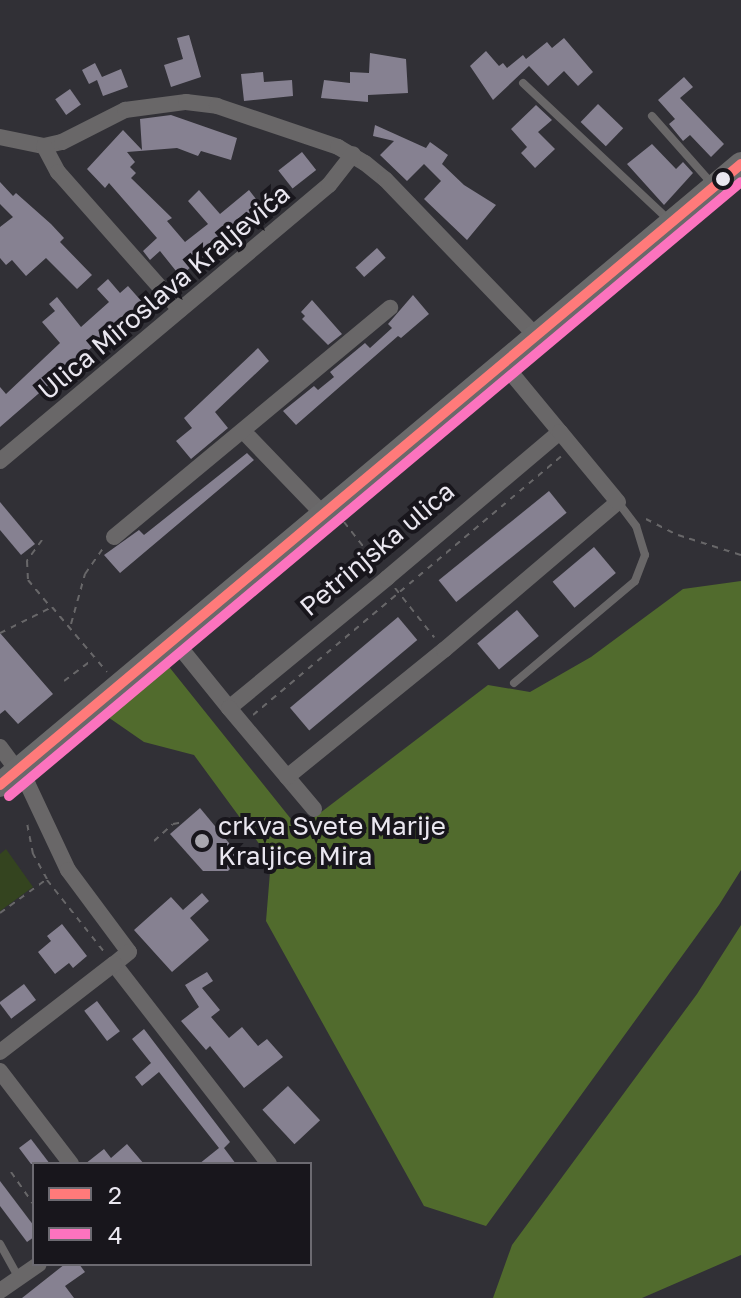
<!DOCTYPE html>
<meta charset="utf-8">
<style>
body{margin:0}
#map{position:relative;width:741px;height:1298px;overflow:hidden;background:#313036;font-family:"Golos Text",sans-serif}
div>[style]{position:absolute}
.green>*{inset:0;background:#34441f}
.forest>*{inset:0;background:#516b2d}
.building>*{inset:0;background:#868191;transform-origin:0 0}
.path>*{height:2px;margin-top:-1px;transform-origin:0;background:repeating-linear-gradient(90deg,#686769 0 6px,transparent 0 12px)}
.service>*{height:8px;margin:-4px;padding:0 4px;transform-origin:4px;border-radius:4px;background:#696768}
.minor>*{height:16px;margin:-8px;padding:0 8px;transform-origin:8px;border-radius:8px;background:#696768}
.primary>*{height:24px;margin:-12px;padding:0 12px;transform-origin:12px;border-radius:12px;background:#6a696a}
.bus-1>*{height:10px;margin:-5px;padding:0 5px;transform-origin:5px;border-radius:5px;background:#ff7a7a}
.bus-2>*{height:10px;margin:-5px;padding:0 5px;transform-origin:5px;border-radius:5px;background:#fc73be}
.dots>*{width:22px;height:22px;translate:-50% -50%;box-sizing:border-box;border:4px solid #18161c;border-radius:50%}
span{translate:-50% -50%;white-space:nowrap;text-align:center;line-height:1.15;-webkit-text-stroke:8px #18161c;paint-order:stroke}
.street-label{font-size:26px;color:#eae7f0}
.poi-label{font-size:26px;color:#eae7f0}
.left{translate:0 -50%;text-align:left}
.legend{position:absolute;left:32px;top:1162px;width:280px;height:104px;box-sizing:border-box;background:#18161c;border:2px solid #6c6a71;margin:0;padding:10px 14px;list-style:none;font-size:24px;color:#eae7f0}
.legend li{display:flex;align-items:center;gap:16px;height:40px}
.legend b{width:40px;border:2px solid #6c6a71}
</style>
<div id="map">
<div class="green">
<i style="clip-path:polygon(6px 849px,33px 887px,0 911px,0 854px)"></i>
</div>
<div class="forest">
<i style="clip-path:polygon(741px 581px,741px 870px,719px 905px,486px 1226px,424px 1206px,266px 921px,271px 860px,194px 755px,144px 742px,105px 715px,166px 663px,299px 829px,488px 685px,530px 692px,591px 657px,683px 589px)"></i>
<i style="clip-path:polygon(741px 925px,741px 1255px,642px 1298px,493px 1298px,512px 1245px,697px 994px)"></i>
</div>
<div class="building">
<i style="clip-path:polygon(189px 35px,201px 77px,171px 87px,164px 65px,183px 59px,177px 38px)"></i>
<i style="clip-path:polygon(564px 38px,593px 72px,578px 86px,564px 71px,548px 86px,529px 66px,493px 100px,470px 66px,486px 51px,499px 66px,503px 63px,507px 68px,523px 55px,526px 59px,547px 42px,552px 48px)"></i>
<i style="clip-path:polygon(370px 53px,406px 59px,408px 93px,368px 95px,368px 102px,321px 98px,324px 80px,350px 83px,350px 72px,369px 73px)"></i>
<i style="clip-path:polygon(95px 63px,102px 77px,121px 69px,128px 87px,103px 96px,97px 80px,89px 84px,82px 70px)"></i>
<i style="clip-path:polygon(263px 72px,264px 82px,292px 80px,293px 96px,244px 101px,241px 74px)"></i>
<i style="clip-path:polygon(684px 77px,693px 87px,680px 98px,724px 144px,711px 157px,690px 135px,683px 141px,669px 124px,675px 119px,658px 100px)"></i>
<i style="left:70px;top:89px;width:19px;height:18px;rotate:55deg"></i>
<i style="left:598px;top:104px;width:35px;height:25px;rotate:44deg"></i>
<i style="clip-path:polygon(536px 105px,552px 120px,538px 132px,555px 149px,535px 168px,521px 153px,527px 147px,511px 129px)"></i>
<i style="clip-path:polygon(171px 115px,237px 138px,231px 160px,201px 151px,198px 156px,177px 148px,127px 152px,135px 162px,130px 167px,136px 173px,131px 178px,172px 218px,167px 221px,185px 242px,208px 224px,188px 201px,199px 190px,220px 214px,249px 190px,263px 208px,180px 276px,160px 251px,150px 260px,143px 251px,157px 238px,109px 183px,105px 188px,87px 169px,123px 130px,142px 150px,140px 119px)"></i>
<i style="clip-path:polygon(375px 125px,426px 148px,430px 142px,448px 155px,442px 164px,464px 185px,496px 205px,467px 240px,424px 199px,441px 181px,424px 164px,407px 181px,380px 155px,394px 141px,373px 136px)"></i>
<i style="clip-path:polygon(652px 144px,676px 169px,683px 162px,693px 173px,664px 205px,627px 164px)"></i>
<i style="left:302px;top:152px;width:23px;height:30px;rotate:52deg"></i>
<i style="clip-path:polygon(0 182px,13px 196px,16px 193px,51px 224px,64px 238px,60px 242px,92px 275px,77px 289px,46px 258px,26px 276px,12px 260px,6px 265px,0 258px,0 227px,13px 217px,0 204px)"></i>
<i style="left:377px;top:248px;width:13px;height:29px;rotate:48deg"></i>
<i style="clip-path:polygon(108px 279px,120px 293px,128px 286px,143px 303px,0 427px,0 387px,6px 394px,60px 343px,42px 322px,55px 311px,49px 304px,57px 297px,81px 327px,109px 302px,97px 289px)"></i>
<i style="clip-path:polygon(413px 295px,429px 314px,401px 338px,398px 336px,296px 425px,283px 411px,314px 386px,318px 390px,334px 377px,330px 372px,365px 343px,370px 348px,392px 328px,388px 324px)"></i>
<i style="clip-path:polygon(312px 300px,342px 334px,328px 345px,302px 319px,305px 316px,301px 312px)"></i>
<i style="clip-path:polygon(258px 348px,269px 361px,215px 412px,228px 428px,191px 459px,176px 441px,192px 428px,184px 418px)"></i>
<i style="clip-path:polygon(247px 453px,254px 460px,120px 573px,104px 555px,139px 530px,144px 535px)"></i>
<i style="left:549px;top:491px;width:28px;height:142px;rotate:51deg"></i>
<i style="clip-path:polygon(0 502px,35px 544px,21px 555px,0 530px)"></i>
<i style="left:594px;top:547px;width:34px;height:54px;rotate:50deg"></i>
<i style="left:517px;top:610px;width:34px;height:52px;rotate:50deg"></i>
<i style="left:398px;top:617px;width:30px;height:141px;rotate:50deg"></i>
<i style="clip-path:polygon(0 633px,53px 694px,18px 724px,5px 710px,0 714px)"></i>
<i style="clip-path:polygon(200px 808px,234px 849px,234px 865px,228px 871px,203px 871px,170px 834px)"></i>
<i style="clip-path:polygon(202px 893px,209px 901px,190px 918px,209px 940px,172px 972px,134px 930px,171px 897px,183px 910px)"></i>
<i style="clip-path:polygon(62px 924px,87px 956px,73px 968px,69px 963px,55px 974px,38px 952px,51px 941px,47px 936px)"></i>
<i style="clip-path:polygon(207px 972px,213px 981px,202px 988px,220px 1010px,211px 1017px,229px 1038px,242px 1027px,258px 1046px,267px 1039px,283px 1057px,244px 1088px,210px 1046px,206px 1050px,181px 1021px,199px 1007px,185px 985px)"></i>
<i style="left:24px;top:984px;width:20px;height:31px;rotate:53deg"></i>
<i style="left:97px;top:1001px;width:38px;height:16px;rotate:53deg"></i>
<i style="clip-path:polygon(144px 1029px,230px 1142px,224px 1148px,236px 1164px,199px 1164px,219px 1148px,159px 1072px,142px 1086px,135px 1077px,151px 1063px,132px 1039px)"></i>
<i style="left:288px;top:1086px;width:47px;height:35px;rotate:47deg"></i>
<i style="clip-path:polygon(31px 1139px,50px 1164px,31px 1164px,19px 1148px)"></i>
<i style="clip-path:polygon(127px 1144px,144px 1164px,85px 1164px,104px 1149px,111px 1158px)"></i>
<i style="clip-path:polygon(0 1181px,34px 1226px,34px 1237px,27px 1242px,0 1206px)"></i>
<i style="clip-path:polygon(65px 1264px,79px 1264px,85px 1272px,65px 1286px,74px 1298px,22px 1298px)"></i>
</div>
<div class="path">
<i style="left:646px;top:519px;width:36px;rotate:27deg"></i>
<i style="left:678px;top:535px;width:66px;rotate:17.6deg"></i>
<i style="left:344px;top:522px;width:53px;rotate:51.8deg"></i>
<i style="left:42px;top:540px;width:26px;rotate:126deg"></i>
<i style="left:27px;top:561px;width:19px;rotate:87deg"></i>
<i style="left:28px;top:580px;width:34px;rotate:50deg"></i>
<i style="left:395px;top:588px;width:63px;rotate:51.5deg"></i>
<i style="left:71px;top:624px;width:52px;rotate:-74.4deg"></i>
<i style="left:85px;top:574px;width:33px;rotate:-55deg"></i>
<i style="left:0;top:633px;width:58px;rotate:-26.6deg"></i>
<i style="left:52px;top:607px;width:85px;rotate:49.8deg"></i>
<i style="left:64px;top:681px;width:36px;rotate:-37deg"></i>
<i style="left:253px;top:715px;width:402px;rotate:-40deg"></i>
<i style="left:154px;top:841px;width:25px;rotate:-42deg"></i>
<i style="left:173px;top:824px;width:11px;rotate:-10deg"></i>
<i style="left:47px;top:880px;width:93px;rotate:51.5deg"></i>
<i style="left:0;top:913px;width:58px;rotate:-35.9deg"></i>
<i style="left:47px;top:879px;width:29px;rotate:-119deg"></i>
<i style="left:33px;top:854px;width:33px;rotate:-101deg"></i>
<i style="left:11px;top:1172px;width:40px;rotate:55.1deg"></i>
</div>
<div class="service">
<i style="left:523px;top:83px;width:199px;rotate:43.2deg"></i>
<i style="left:652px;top:116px;width:92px;rotate:48.5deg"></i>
<i style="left:514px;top:683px;width:158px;rotate:-40.1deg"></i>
<i style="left:635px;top:581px;width:28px;rotate:-69deg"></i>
<i style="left:645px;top:555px;width:30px;rotate:-107deg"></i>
<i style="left:636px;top:526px;width:30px;rotate:-127deg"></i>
<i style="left:0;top:1244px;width:39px;rotate:61deg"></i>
</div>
<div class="minor">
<i style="left:0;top:137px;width:45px;rotate:11.6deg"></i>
<i style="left:44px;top:146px;width:18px;rotate:-13deg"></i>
<i style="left:62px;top:142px;width:71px;rotate:-26.9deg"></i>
<i style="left:125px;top:110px;width:62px;rotate:-7.5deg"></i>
<i style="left:186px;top:102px;width:31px;rotate:7deg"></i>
<i style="left:217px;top:106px;width:128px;rotate:18.7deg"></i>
<i style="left:338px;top:147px;width:31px;rotate:31deg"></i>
<i style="left:365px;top:163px;width:26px;rotate:39deg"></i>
<i style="left:385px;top:179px;width:218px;rotate:46.1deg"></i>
<i style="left:44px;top:146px;width:30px;rotate:62deg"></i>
<i style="left:58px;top:172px;width:184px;rotate:48.5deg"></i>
<i style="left:244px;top:432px;width:114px;rotate:46.1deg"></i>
<i style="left:0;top:461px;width:429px;rotate:-40deg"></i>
<i style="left:329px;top:185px;width:39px;rotate:-52deg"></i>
<i style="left:114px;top:537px;width:359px;rotate:-39.7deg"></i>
<i style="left:174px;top:640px;width:87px;rotate:51deg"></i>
<i style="left:229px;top:708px;width:205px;rotate:-39.4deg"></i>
<i style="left:387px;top:578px;width:226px;rotate:-40.2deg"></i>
<i style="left:560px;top:432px;width:89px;rotate:-129.6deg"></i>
<i style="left:229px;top:708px;width:132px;rotate:49.9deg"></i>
<i style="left:0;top:747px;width:47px;rotate:53.6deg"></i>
<i style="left:28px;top:785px;width:94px;rotate:64.8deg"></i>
<i style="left:68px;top:870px;width:102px;rotate:53.4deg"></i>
<i style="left:129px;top:952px;width:19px;rotate:141deg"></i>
<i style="left:114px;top:964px;width:253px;rotate:52.2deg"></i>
<i style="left:287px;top:777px;width:202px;rotate:-39deg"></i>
<i style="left:444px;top:650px;width:228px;rotate:-40.4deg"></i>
<i style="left:618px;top:502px;width:91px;rotate:-129.6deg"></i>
<i style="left:0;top:1052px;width:144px;rotate:-37.7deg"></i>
<i style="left:0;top:1071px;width:117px;rotate:52.6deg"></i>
<i style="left:0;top:1291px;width:47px;rotate:-34.7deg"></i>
</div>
<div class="primary">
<i style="left:0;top:785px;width:967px;rotate:-39.96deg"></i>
</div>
<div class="bus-1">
<i style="left:0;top:785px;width:967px;rotate:-39.96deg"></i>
</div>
<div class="bus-2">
<i style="left:9px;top:796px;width:955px;rotate:-39.99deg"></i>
</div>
<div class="dots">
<i style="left:723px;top:179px;background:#eae7f0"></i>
<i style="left:202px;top:841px;background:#a9a7af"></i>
</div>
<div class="street-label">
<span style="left:164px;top:292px;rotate:-40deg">Ulica Miroslava Kraljevića</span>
<span style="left:377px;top:549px;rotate:-40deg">Petrinjska ulica</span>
</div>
<div class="poi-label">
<span class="left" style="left:218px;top:841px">crkva Svete Marije<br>Kraljice Mira</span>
</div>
<ul class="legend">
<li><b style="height:10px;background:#ff7a7a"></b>2</li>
<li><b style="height:10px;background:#fc73be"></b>4</li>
</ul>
</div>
